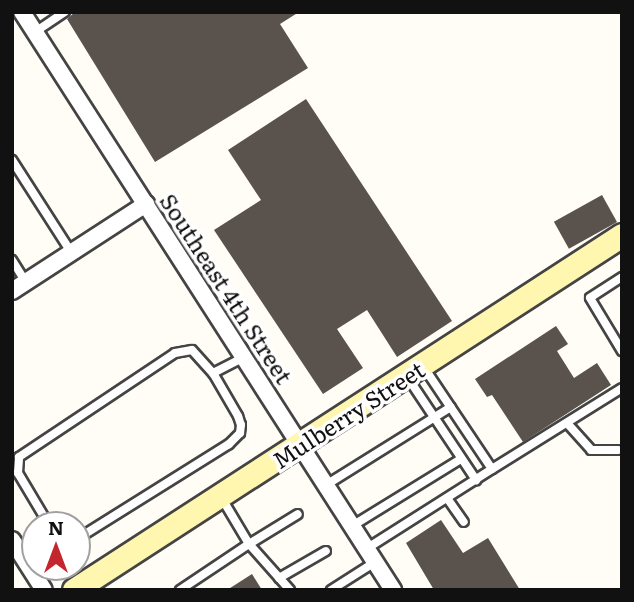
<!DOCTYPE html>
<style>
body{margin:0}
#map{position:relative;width:634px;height:602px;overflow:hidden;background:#fffdf5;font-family:Literata,serif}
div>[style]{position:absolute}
.building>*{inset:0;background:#5a524d;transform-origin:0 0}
.roads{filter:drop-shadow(2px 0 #444) drop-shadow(-2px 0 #444) drop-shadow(0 2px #444) drop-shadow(0 -2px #444)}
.lane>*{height:8px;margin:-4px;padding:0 4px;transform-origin:4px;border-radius:4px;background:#fff}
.street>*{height:16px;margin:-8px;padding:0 8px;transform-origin:8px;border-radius:8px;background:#fff}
.secondary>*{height:23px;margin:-11.5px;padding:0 11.5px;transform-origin:11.5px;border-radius:11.5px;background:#fff6b0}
span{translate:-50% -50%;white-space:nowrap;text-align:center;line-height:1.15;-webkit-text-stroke:7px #fff;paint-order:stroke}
.street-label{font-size:23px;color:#111}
.frame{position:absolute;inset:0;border:14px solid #111;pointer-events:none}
.north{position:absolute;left:21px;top:511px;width:70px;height:70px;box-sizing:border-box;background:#fff;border:2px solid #a0a0a0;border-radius:50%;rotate:0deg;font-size:19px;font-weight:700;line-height:28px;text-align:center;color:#111}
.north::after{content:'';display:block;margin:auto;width:24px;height:32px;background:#c4262e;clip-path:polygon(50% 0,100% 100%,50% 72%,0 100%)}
</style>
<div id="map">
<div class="building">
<i style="clip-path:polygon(75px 12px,299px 12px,280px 24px,308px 68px,155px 162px,67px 19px)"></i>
<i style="clip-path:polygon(306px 99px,452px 321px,397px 357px,367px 310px,337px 329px,363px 368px,323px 394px,214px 230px,261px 200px,228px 150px)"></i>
<i style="left:602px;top:195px;width:31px;height:55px;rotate:61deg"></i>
<i style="clip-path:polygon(556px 326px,568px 344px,557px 351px,574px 378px,597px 363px,611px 385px,523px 442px,492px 395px,487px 397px,475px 379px)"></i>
<i style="clip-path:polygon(441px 520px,463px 553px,488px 538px,520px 590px,434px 590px,406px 543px)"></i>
<i style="clip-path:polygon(252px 574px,262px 590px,227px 590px)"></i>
</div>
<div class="roads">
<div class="lane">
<i style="left:35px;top:32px;width:36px;rotate:-34deg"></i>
<i style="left:12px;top:160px;width:109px;rotate:57.3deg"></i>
<i style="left:12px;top:260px;width:26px;rotate:58deg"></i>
<i style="left:622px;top:277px;width:38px;rotate:147deg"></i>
<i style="left:590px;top:298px;width:62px;rotate:58.9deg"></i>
<i style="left:213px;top:373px;width:35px;rotate:-27deg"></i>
<i style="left:408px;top:378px;width:123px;rotate:56.3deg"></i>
<i style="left:567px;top:423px;width:36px;rotate:48deg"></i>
<i style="left:591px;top:450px;width:27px"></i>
<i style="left:492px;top:469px;width:153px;rotate:-31.9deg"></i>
<i style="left:326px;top:485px;width:147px;rotate:-32deg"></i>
<i style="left:447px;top:498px;width:29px;rotate:55deg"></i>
<i style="left:49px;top:525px;width:61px;rotate:-120.8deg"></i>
<i style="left:18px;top:473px;width:16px;rotate:-86deg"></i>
<i style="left:19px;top:457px;width:187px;rotate:-33.7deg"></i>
<i style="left:175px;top:353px;width:17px;rotate:-10deg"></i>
<i style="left:192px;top:350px;width:31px;rotate:48deg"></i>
<i style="left:213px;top:373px;width:50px;rotate:59.8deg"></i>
<i style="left:238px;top:416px;width:9px;rotate:72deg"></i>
<i style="left:241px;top:425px;width:8px;rotate:97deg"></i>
<i style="left:240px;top:433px;width:16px;rotate:135deg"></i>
<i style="left:229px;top:444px;width:179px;rotate:148deg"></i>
<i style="left:352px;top:526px;width:128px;rotate:-31.6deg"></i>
<i style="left:366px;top:549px;width:149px;rotate:-32.4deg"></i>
<i style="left:492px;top:469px;width:124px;rotate:-123.8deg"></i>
<i style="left:279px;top:578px;width:54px;rotate:-29.9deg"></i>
<i style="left:180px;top:590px;width:83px;rotate:-33.7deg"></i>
<i style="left:249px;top:544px;width:55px;rotate:-120.8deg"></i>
<i style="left:290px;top:590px;width:62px;rotate:-131.7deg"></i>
<i style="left:249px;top:544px;width:57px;rotate:-31.5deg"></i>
<i style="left:331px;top:590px;width:52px;rotate:-32.5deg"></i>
</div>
<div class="street">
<i style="left:22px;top:12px;width:687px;rotate:57.3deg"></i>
<i style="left:12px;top:291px;width:160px;rotate:-33deg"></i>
<i style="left:12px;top:540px;width:59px;rotate:57.4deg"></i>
</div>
<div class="secondary">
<i style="left:74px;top:590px;width:653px;rotate:-32.94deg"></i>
</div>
</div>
<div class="street-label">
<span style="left:227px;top:288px;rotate:57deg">Southeast 4th Street</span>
<span style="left:348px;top:414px;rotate:-33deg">Mulberry Street</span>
</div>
<div class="frame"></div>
<div class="north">N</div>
</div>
